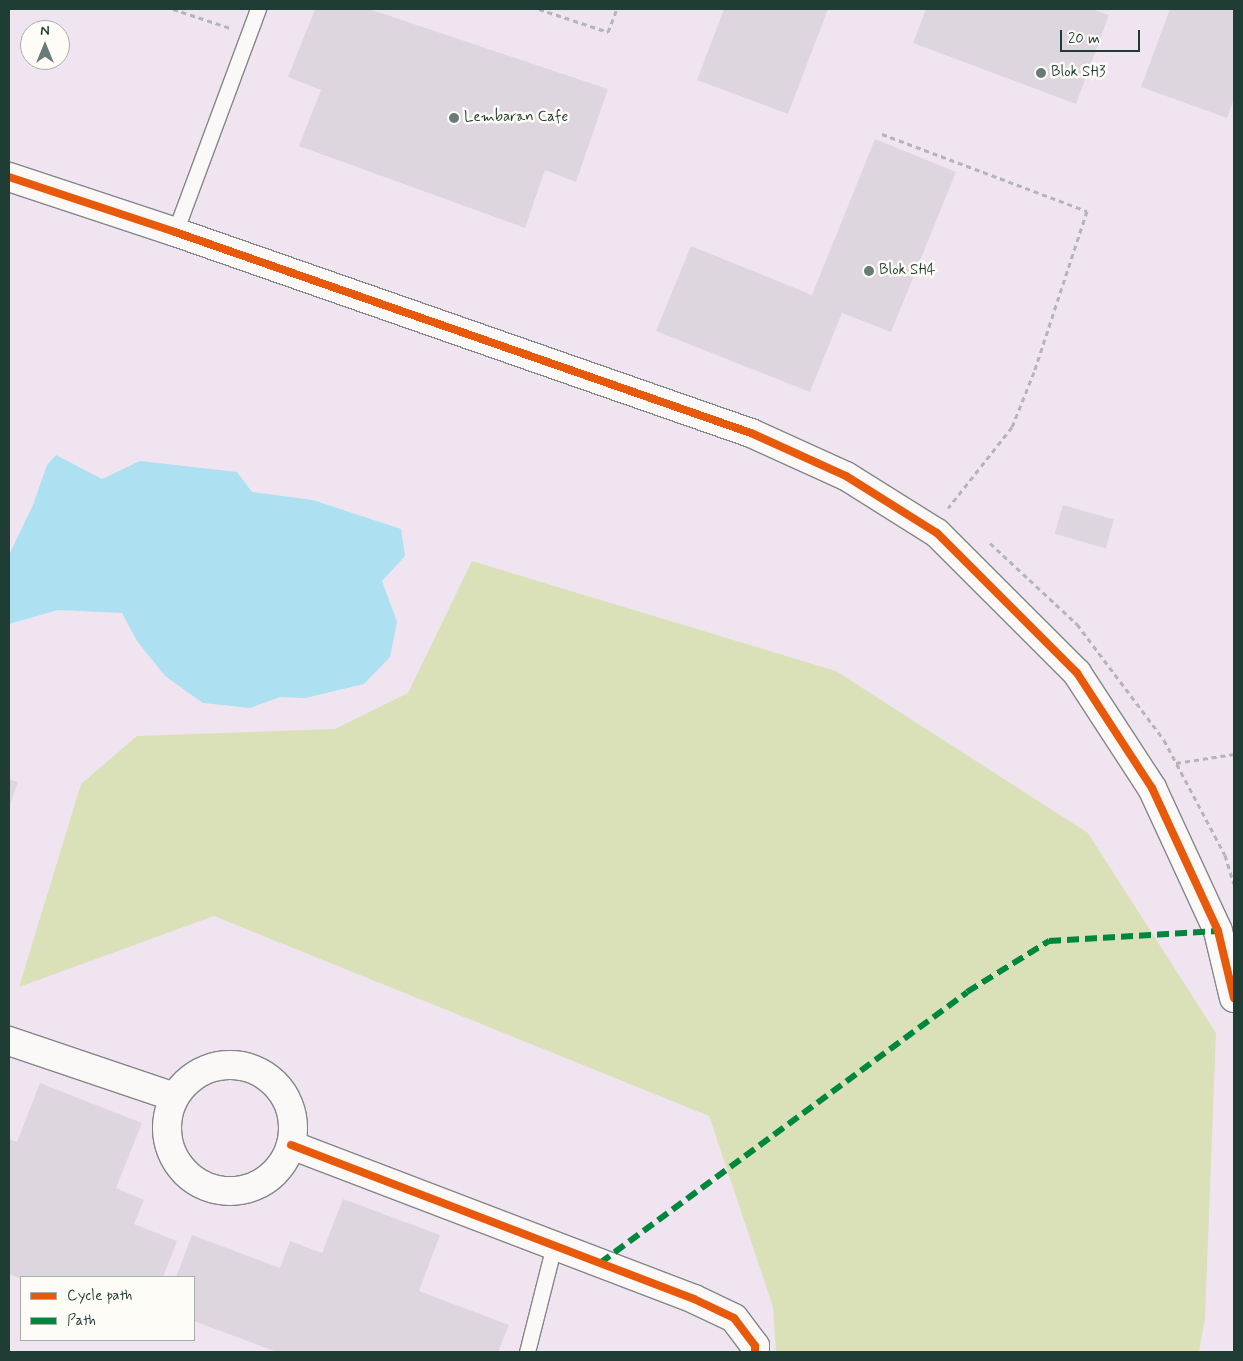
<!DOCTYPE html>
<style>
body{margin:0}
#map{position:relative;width:1243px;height:1361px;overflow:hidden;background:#f2edf2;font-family:Mynerve,sans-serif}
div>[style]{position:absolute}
.built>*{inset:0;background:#f1e4f1}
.green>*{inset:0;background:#dae1b9}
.water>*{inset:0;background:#ade0f1}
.building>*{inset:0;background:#ddd6df;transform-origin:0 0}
.path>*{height:3px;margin-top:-1.5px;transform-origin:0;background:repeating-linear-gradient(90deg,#b3b6b5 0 5px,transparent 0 9px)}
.roads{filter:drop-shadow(1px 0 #838787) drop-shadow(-1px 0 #838787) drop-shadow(0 1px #838787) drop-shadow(0 -1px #838787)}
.service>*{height:15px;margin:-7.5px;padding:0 7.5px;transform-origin:7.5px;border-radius:7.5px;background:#faf9f8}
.minor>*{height:28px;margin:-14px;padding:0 14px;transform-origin:14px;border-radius:14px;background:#faf9f8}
.minor>.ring{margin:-14px;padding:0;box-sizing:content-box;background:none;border:28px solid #faf9f8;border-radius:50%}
.tertiary>*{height:28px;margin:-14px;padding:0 14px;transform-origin:14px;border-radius:14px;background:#faf9f8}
.quiet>*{height:6px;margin-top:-3px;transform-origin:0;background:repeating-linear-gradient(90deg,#00873e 0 12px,transparent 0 18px)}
.cycleway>*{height:8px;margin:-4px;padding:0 4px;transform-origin:4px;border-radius:4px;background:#e8590c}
.dots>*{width:14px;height:14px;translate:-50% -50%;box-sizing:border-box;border:2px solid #fdfcf7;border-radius:50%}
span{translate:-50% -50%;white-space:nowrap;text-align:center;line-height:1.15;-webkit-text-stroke:5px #fdfcf7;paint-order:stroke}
.poi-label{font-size:15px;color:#1f3d34}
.left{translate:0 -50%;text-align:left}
.frame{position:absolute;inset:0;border:10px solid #1f3d34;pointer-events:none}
.legend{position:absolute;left:20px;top:1276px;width:175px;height:65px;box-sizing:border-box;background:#fdfcf7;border:1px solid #a4b0a9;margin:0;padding:6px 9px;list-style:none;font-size:15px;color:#1f3d34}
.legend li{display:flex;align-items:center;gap:10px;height:25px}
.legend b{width:25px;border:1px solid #a4b0a9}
.north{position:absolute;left:20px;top:20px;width:50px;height:50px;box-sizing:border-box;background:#fdfcf7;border:1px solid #a4b0a9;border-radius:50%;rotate:0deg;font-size:14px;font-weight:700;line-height:20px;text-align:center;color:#1f3d34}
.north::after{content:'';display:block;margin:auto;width:18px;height:22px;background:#697b76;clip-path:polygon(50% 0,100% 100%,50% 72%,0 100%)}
.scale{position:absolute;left:1060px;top:30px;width:80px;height:22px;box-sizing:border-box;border:2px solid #1f3d34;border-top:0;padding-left:6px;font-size:15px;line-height:18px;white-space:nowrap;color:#1f3d34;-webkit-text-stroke:4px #fdfcf7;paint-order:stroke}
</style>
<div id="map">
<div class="built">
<i style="clip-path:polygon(evenodd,9px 9px,1234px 9px,1234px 1352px,9px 1352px,9px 9px,30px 30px,60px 30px,60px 60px,30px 60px,30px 30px,9px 9px,21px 1277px,194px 1277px,194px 1340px,21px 1340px,21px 1277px)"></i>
</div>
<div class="green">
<i style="clip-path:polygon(472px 561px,836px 671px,1088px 833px,1216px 1033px,1205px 1318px,1199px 1352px,776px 1352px,773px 1307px,709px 1116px,214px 916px,19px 987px,81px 784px,137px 736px,335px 729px,408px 693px)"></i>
</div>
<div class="water">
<i style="clip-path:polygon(56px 455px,102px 479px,140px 461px,237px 472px,252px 492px,313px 500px,401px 529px,405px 556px,382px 581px,397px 622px,390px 657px,364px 684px,305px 698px,280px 697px,250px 708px,203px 703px,165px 676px,137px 641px,122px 613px,58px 610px,9px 624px,9px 555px,33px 505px,47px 465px)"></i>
</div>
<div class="building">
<i style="clip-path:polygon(315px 9px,369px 9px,608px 89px,576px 182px,545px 170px,525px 228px,299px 146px,321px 90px,288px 77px)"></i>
<i style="clip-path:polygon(724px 9px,828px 9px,788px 114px,697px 80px)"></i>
<i style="clip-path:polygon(926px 9px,1091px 9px,1109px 15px,1076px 104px,913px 43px)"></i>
<i style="clip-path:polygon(1170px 9px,1234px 9px,1234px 99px,1227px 118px,1141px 87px)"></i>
<i style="clip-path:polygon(875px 139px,956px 172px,891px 332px,842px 313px,810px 392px,656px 331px,691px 246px,812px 295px)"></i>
<i style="left:1063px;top:505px;width:53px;height:30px;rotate:16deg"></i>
<i style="clip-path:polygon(9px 779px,18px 782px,9px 807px)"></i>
<i style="clip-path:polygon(40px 1083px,142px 1123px,116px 1188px,144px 1200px,134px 1224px,177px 1241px,163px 1277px,21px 1279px,9px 1274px,9px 1139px,17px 1142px)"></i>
<i style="clip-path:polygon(343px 1199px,440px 1235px,419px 1291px,509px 1325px,498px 1352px,277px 1352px,194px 1321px,194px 1277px,176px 1277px,192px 1235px,280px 1268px,290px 1241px,322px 1253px)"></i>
</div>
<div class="path">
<i style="left:173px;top:9px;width:60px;rotate:18.4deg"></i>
<i style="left:539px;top:9px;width:73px;rotate:18.4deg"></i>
<i style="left:608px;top:32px;width:25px;rotate:-69deg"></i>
<i style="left:882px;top:134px;width:219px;rotate:20.6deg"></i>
<i style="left:1087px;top:211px;width:169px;rotate:108.2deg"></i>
<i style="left:1034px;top:372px;width:59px;rotate:111.8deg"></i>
<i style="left:1012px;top:427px;width:103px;rotate:128.3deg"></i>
<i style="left:990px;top:543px;width:119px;rotate:43deg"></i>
<i style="left:1077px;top:624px;width:145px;rotate:53.1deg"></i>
<i style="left:1164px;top:740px;width:130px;rotate:62.1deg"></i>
<i style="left:1225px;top:855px;width:30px;rotate:73deg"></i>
<i style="left:1176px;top:763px;width:59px;rotate:-8.8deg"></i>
</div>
<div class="roads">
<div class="service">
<i style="left:175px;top:232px;width:238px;rotate:-69.6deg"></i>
<i style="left:527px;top:1352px;width:110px;rotate:-75.8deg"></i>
</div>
<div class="minor">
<i style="left:9px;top:1041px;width:174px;rotate:18.7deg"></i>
<i class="ring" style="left:167px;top:1065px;width:98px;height:98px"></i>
<i style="left:291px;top:1145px;width:431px;rotate:20.9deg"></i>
<i style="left:694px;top:1299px;width:44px;rotate:25.4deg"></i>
<i style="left:734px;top:1318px;width:35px;rotate:53deg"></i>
<i style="left:755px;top:1346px;width:6px;rotate:90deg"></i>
</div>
<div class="tertiary">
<i style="left:9px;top:177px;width:175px;rotate:18.3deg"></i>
<i style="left:175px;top:232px;width:610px;rotate:19.24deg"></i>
<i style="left:751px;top:433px;width:104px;rotate:24.4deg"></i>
<i style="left:846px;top:476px;width:107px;rotate:32.1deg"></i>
<i style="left:937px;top:533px;width:198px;rotate:45deg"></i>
<i style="left:1077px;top:673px;width:137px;rotate:56.9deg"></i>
<i style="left:1152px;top:788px;width:157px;rotate:65.2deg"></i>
<i style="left:1218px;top:931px;width:69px;rotate:76.6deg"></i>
</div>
</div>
<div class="quiet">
<i style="left:600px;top:1263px;width:456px;rotate:-36.4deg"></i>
<i style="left:967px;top:992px;width:97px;rotate:-31.9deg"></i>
<i style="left:1049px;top:941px;width:169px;rotate:-3.4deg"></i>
</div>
<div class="cycleway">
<i style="left:9px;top:177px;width:175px;rotate:18.3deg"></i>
<i style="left:175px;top:232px;width:610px;rotate:19.24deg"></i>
<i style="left:751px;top:433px;width:104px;rotate:24.4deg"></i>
<i style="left:846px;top:476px;width:107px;rotate:32.1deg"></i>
<i style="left:937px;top:533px;width:198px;rotate:45deg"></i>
<i style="left:1077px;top:673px;width:137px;rotate:56.9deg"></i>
<i style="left:1152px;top:788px;width:157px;rotate:65.2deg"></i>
<i style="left:1218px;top:931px;width:69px;rotate:76.6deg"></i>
<i style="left:291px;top:1145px;width:431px;rotate:20.9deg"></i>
<i style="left:694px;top:1299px;width:44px;rotate:25.4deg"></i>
<i style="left:734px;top:1318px;width:35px;rotate:53deg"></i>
<i style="left:755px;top:1346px;width:6px;rotate:90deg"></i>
</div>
<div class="dots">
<i style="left:1041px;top:73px;background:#697b76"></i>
<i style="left:454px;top:118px;background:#697b76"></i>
<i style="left:869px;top:271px;background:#697b76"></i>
</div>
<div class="poi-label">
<span class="left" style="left:1051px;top:73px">Blok SH3</span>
<span class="left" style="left:464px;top:118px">Lembaran Cafe</span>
<span class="left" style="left:879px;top:271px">Blok SH4</span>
</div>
<div class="frame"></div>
<ul class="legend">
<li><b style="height:6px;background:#e8590c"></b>Cycle path</li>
<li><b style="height:6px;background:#00873e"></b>Path</li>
</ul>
<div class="north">N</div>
<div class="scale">20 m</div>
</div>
